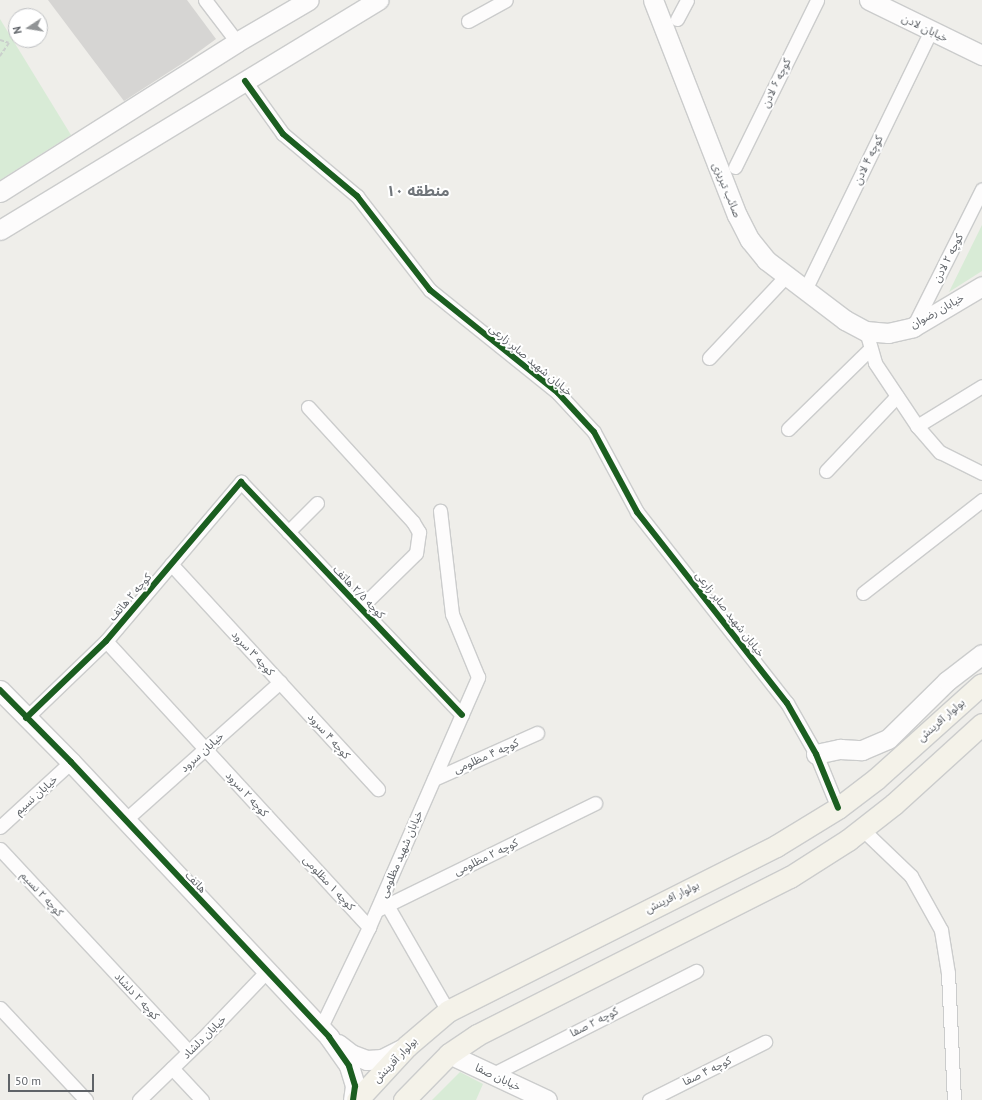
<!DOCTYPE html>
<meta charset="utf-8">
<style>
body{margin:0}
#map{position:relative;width:982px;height:1100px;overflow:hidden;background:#efeeea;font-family:"PT Sans","Noto Sans Arabic",sans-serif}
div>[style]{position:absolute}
.green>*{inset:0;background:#d8ebd6}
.building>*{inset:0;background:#d6d5d3}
.path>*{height:2px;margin-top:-1px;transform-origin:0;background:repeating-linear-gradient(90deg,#cacfcc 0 4px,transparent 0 6px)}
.roads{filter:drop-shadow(1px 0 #cbcccc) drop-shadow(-1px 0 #cbcccc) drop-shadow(0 1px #cbcccc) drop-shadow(0 -1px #cbcccc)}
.street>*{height:13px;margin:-6.5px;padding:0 6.5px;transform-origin:6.5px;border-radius:6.5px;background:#fdfcfc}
.secondary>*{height:19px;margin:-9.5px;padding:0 9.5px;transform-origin:9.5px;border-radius:9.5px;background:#fdfcfc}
.primary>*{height:21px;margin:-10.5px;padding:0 10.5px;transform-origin:10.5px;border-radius:10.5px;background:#f4f2e9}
.cycleway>*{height:6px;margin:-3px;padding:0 3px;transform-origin:3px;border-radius:3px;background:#1b5e20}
span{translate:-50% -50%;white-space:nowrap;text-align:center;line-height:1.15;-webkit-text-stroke:4px #fff;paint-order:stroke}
.street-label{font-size:11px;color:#5f6368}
.district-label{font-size:15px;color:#70757a;font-weight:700}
.north{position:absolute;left:8px;top:8px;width:40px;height:40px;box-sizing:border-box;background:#fff;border:1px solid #bfc1c3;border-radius:50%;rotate:258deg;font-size:11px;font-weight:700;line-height:16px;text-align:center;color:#5f6368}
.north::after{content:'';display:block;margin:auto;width:14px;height:18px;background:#919496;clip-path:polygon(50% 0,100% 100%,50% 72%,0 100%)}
.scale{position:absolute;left:8px;top:1074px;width:86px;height:18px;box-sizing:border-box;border:2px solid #5f6368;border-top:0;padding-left:5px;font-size:12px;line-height:14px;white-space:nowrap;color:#5f6368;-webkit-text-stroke:3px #fff;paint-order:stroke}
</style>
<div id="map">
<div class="green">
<i style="clip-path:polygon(0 19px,71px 135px,0 180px)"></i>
<i style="clip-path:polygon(982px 225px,982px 271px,949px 292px)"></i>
<i style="clip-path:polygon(460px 1072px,483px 1084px,476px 1100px,432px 1100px)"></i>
</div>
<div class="building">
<i style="clip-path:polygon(48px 0,187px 0,216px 39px,186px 61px,124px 101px)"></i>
</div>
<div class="path">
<i style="left:0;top:40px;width:9px;rotate:18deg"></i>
<i style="left:9px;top:43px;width:16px;rotate:125deg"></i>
</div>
<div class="roads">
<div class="street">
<i style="left:205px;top:0;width:53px;rotate:52.7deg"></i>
<i style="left:677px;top:19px;width:21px;rotate:-62deg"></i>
<i style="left:468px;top:21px;width:43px;rotate:-28.9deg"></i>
<i style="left:245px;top:81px;width:65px;rotate:54.4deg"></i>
<i style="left:283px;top:134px;width:97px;rotate:40deg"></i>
<i style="left:357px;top:196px;width:119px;rotate:52.2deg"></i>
<i style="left:430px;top:290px;width:164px;rotate:38.8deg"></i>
<i style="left:558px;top:393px;width:53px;rotate:47.3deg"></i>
<i style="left:594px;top:432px;width:91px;rotate:61.7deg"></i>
<i style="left:637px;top:512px;width:243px;rotate:51.9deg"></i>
<i style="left:787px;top:703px;width:59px;rotate:60.4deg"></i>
<i style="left:816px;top:754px;width:58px;rotate:67.8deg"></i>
<i style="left:735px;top:167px;width:186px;rotate:-63.8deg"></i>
<i style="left:805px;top:290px;width:289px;rotate:-64.1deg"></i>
<i style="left:913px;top:327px;width:154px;rotate:-63.4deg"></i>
<i style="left:866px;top:331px;width:33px;rotate:74deg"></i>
<i style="left:875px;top:363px;width:76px;rotate:56.3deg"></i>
<i style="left:917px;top:426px;width:35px;rotate:49deg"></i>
<i style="left:940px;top:452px;width:47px;rotate:26.6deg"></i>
<i style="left:709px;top:358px;width:112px;rotate:-46.8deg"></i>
<i style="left:308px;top:407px;width:156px;rotate:47.6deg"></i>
<i style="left:413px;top:522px;width:12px;rotate:59deg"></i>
<i style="left:419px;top:532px;width:21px;rotate:98deg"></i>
<i style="left:416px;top:553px;width:78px;rotate:135.5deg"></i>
<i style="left:917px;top:426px;width:76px;rotate:-31.6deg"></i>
<i style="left:788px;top:429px;width:115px;rotate:-44.3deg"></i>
<i style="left:826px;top:471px;width:103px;rotate:-46.6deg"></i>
<i style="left:288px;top:532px;width:41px;rotate:-45deg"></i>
<i style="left:171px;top:564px;width:306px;rotate:47.4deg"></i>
<i style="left:863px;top:593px;width:151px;rotate:-38deg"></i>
<i style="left:106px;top:641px;width:389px;rotate:47.4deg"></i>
<i style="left:26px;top:718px;width:111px;rotate:-43.9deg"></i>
<i style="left:106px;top:641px;width:209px;rotate:-49.7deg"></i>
<i style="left:241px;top:482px;width:321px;rotate:46.5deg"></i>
<i style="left:434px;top:779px;width:113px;rotate:-24.1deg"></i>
<i style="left:124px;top:821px;width:209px;rotate:-41.7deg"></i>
<i style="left:0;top:827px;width:96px;rotate:-42.5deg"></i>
<i style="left:862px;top:829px;width:68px;rotate:43.8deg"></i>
<i style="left:911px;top:876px;width:62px;rotate:60.9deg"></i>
<i style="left:941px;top:930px;width:44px;rotate:80.8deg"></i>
<i style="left:948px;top:973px;width:127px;rotate:87.3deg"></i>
<i style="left:0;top:849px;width:277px;rotate:47deg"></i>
<i style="left:387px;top:905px;width:122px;rotate:60.1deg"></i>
<i style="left:377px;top:910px;width:243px;rotate:-26.1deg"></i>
<i style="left:0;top:1008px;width:126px;rotate:46.9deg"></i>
<i style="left:320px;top:1029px;width:113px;rotate:-64.3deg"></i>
<i style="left:369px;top:927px;width:273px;rotate:-66.4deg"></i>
<i style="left:478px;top:677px;width:68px;rotate:-112.4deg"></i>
<i style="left:452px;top:614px;width:104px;rotate:-96.6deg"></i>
<i style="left:172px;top:1068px;width:44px;rotate:46.8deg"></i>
<i style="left:493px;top:1074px;width:228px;rotate:-26.9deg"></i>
<i style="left:139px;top:1100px;width:88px;rotate:-44.1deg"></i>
<i style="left:202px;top:1039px;width:93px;rotate:-46.3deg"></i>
<i style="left:649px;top:1100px;width:130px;rotate:-26.6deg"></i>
</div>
<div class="secondary">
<i style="left:653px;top:0;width:231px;rotate:68.7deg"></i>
<i style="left:737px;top:215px;width:28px;rotate:63deg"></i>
<i style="left:750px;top:240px;width:26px;rotate:51deg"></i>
<i style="left:766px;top:260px;width:99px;rotate:37.2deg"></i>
<i style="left:845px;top:320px;width:24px;rotate:28deg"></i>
<i style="left:866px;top:331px;width:22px;rotate:5deg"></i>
<i style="left:888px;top:333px;width:26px;rotate:-13deg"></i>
<i style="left:913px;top:327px;width:80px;rotate:-30.7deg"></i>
<i style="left:869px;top:0;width:126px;rotate:26deg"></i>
<i style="left:0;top:192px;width:280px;rotate:-32.3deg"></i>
<i style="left:237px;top:42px;width:83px;rotate:-30.3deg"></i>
<i style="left:0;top:230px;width:443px;rotate:-31.3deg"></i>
<i style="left:0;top:690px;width:101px;rotate:45.4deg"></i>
<i style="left:71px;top:762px;width:377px;rotate:46.8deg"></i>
<i style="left:329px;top:1037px;width:35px;rotate:55deg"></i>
<i style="left:349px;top:1066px;width:21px;rotate:73deg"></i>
<i style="left:355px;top:1086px;width:14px;rotate:98deg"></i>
<i style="left:816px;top:754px;width:25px;rotate:-12deg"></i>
<i style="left:840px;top:749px;width:22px;rotate:3deg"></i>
<i style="left:862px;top:750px;width:28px;rotate:-23deg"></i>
<i style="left:888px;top:739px;width:83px;rotate:-44.5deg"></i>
<i style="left:947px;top:681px;width:44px;rotate:-37.6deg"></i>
<i style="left:338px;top:1044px;width:16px;rotate:38deg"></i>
<i style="left:351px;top:1054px;width:17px;rotate:21deg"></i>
<i style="left:367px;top:1060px;width:15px;rotate:-4deg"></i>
<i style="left:382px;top:1059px;width:25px;rotate:-27deg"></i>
<i style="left:449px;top:1054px;width:108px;rotate:25.1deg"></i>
</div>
<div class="primary">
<i style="left:357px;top:1100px;width:74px;rotate:-47.2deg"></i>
<i style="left:407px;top:1046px;width:54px;rotate:-40.5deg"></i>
<i style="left:448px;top:1011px;width:367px;rotate:-26.7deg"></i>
<i style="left:776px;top:846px;width:73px;rotate:-31.5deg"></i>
<i style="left:838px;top:808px;width:48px;rotate:-37.3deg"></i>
<i style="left:876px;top:779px;width:142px;rotate:-41.9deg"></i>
<i style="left:404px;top:1100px;width:64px;rotate:-45.6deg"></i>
<i style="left:449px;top:1054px;width:34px;rotate:-34deg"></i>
<i style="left:477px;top:1035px;width:351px;rotate:-26.8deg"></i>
<i style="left:790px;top:877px;width:69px;rotate:-32.5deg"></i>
<i style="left:848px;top:840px;width:58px;rotate:-38deg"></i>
<i style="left:894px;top:804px;width:119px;rotate:-42.3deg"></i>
</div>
</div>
<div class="cycleway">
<i style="left:245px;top:81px;width:65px;rotate:54.4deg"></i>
<i style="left:283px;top:134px;width:97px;rotate:40deg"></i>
<i style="left:357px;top:196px;width:119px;rotate:52.2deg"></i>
<i style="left:430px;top:290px;width:164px;rotate:38.8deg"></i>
<i style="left:558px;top:393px;width:53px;rotate:47.3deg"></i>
<i style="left:594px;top:432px;width:91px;rotate:61.7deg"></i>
<i style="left:637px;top:512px;width:243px;rotate:51.9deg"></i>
<i style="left:787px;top:703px;width:59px;rotate:60.4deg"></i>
<i style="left:816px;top:754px;width:58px;rotate:67.8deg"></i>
<i style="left:0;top:690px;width:101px;rotate:45.4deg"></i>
<i style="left:71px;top:762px;width:377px;rotate:46.8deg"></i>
<i style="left:329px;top:1037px;width:35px;rotate:55deg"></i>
<i style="left:349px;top:1066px;width:21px;rotate:73deg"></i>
<i style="left:355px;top:1086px;width:14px;rotate:98deg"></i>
<i style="left:26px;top:718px;width:111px;rotate:-43.9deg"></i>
<i style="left:106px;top:641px;width:209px;rotate:-49.7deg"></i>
<i style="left:241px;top:482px;width:321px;rotate:46.5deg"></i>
</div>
<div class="street-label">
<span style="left:925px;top:28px;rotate:26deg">خیابان لادن</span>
<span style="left:776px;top:83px;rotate:-64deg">کوچه ۶ لادن</span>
<span style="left:868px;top:160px;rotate:-64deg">کوچه ۴ لادن</span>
<span style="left:727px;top:190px;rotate:68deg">صائب تبریزی</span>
<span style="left:948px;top:258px;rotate:-63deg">کوچه ۲ لادن</span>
<span style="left:937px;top:311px;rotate:-29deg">خیابان رضوان</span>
<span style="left:531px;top:360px;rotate:40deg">خیابان شهید صابر زارعی</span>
<span style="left:359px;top:592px;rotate:46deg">کوچه ۲/۵ هاتف</span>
<span style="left:130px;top:597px;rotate:-49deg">کوچه ۲ هاتف</span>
<span style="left:730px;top:614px;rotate:52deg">خیابان شهید صابر زارعی</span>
<span style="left:253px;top:653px;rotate:47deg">کوچه ۳ سرود</span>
<span style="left:941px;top:720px;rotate:-41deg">بولوار آفرینش</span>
<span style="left:329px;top:736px;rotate:48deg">کوچه ۴ سرود</span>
<span style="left:202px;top:752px;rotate:-42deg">خیابان سرود</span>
<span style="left:486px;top:756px;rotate:-24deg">کوچه ۴ مظلومی</span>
<span style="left:247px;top:794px;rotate:47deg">کوچه ۲ سرود</span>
<span style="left:36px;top:795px;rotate:-42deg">خیابان نسیم</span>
<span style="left:401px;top:854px;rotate:-67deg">خیابان شهید مظلومی</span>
<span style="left:486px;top:857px;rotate:-26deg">کوچه ۲ مظلومی</span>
<span style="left:196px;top:882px;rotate:47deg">هاتف</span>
<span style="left:329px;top:883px;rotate:47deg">کوچه ۱ مظلومی</span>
<span style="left:42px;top:894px;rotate:47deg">کوچه ۲ نسیم</span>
<span style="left:672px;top:897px;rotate:-26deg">بولوار آفرینش</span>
<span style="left:137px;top:996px;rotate:47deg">کوچه ۲ دلشاد</span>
<span style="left:594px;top:1022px;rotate:-27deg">کوچه ۲ صفا</span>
<span style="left:204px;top:1037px;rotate:-45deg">خیابان دلشاد</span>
<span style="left:395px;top:1060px;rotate:-46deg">بولوار آفرینش</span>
<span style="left:707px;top:1071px;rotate:-26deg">کوچه ۴ صفا</span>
<span style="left:498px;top:1077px;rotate:25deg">خیابان صفا</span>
</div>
<div class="district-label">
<span style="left:418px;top:191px">منطقه ۱۰</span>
</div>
<div class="north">N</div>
<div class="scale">50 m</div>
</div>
